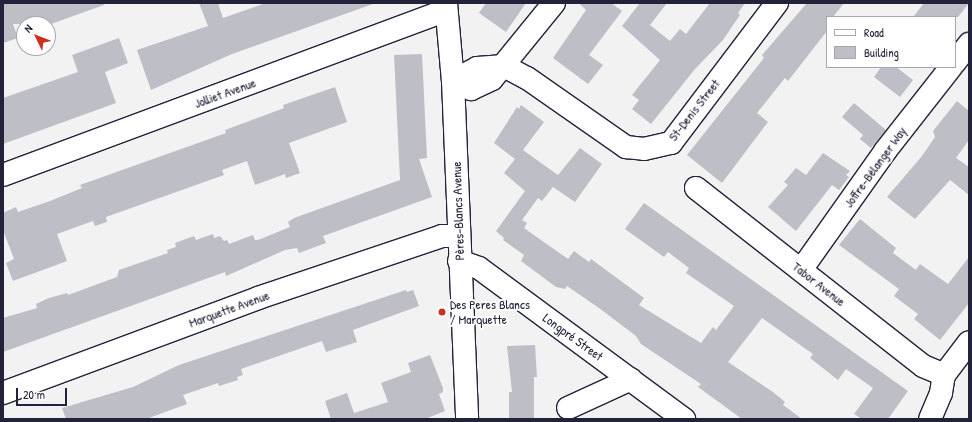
<!DOCTYPE html>
<meta charset="utf-8">
<style>
body{margin:0}
#map{position:relative;width:972px;height:422px;overflow:hidden;background:#f2f2f3;font-family:"Patrick Hand",sans-serif}
div>[style]{position:absolute}
.building>*{inset:0;background:#bebec6}
.roads{filter:drop-shadow(1px 0 #22223b) drop-shadow(-1px 0 #22223b) drop-shadow(0 1px #22223b) drop-shadow(0 -1px #22223b)}
.minor>*{height:22px;margin:-11px;padding:0 11px;transform-origin:11px;border-radius:11px;background:#fff}
.dots>*{width:11px;height:11px;translate:-50% -50%;box-sizing:border-box;border:2px solid #fff;border-radius:50%}
span{translate:-50% -50%;white-space:nowrap;text-align:center;line-height:1.15;-webkit-text-stroke:4px #fff;paint-order:stroke}
.street-label{font-size:13px;color:#22223b}
.poi-label{font-size:13px;color:#22223b}
.left{translate:0 -50%;text-align:left}
.frame{position:absolute;inset:0;border:4px solid #22223b;pointer-events:none}
.legend{position:absolute;left:826px;top:16px;width:130px;height:52px;box-sizing:border-box;background:#fff;border:1px solid #a7a7b1;margin:0;padding:5px 7px;list-style:none;font-size:12px;color:#22223b}
.legend li{display:flex;align-items:center;gap:8px;height:20px}
.legend b{width:20px;border:1px solid #a7a7b1}
.north{position:absolute;left:16px;top:16px;width:40px;height:40px;box-sizing:border-box;background:#fff;border:1px solid #a7a7b1;border-radius:50%;rotate:313deg;font-size:11px;font-weight:700;line-height:16px;text-align:center;color:#22223b}
.north::after{content:'';display:block;margin:auto;width:14px;height:18px;background:#c8321e;clip-path:polygon(50% 0,100% 100%,50% 72%,0 100%)}
.scale{position:absolute;left:16px;top:388px;width:51px;height:18px;box-sizing:border-box;border:2px solid #22223b;border-top:0;padding-left:5px;font-size:12px;line-height:14px;white-space:nowrap;color:#22223b;-webkit-text-stroke:3px #fff;paint-order:stroke}
</style>
<div id="map">
<div class="building">
<i style="clip-path:polygon(3px 3px,104px 3px,104px 5px,51px 24px,13px 24px,18px 38px,3px 43px)"></i>
<i style="clip-path:polygon(199px 3px,218px 3px,223px 18px,266px 3px,373px 4px,232px 54px,151px 90px,137px 50px,208px 26px)"></i>
<i style="clip-path:polygon(486px 3px,526px 3px,506px 32px,479px 13px)"></i>
<i style="clip-path:polygon(579px 3px,611px 3px,622px 11px,589px 55px,603px 65px,588px 84px,553px 58px,586px 10px)"></i>
<i style="clip-path:polygon(640px 3px,667px 3px,650px 25px,670px 41px,680px 29px,686px 34px,710px 3px,745px 3px,738px 13px,740px 15px,723px 40px,695px 69px,651px 124px,632px 109px,639px 100px,632px 95px,660px 60px,622px 26px)"></i>
<i style="clip-path:polygon(807px 3px,844px 3px,833px 17px,827px 17px,827px 31px,788px 81px,785px 78px,757px 113px,768px 122px,722px 183px,687px 155px,764px 58px,762px 55px)"></i>
<i style="clip-path:polygon(924px 3px,969px 3px,958px 17px,913px 17px)"></i>
<i style="clip-path:polygon(119px 38px,128px 63px,105px 72px,116px 103px,3px 144px,3px 98px,78px 72px,72px 55px)"></i>
<i style="clip-path:polygon(422px 54px,427px 158px,419px 159px,432px 197px,323px 236px,326px 243px,299px 253px,297px 248px,285px 250px,226px 276px,225px 272px,3px 352px,3px 318px,37px 308px,36px 304px,49px 298px,67px 293px,68px 295px,117px 277px,119px 270px,168px 253px,167px 250px,176px 247px,175px 243px,194px 236px,196px 240px,213px 234px,214px 238px,220px 236px,224px 241px,227px 240px,229px 244px,253px 235px,255px 240px,258px 240px,290px 227px,288px 222px,294px 218px,400px 180px,394px 55px)"></i>
<i style="clip-path:polygon(881px 67px,896px 67px,913px 80px,900px 97px,874px 77px)"></i>
<i style="clip-path:polygon(335px 87px,347px 122px,289px 143px,300px 173px,286px 178px,285px 174px,255px 185px,247px 161px,222px 170px,224px 175px,106px 217px,107px 222px,95px 226px,93px 221px,57px 234px,67px 261px,13px 281px,6px 263px,14px 259px,3px 230px,3px 213px,16px 207px,18px 212px,50px 201px,82px 188px,80px 185px,226px 133px,225px 130px,284px 108px,283px 105px)"></i>
<i style="clip-path:polygon(957px 101px,969px 111px,969px 140px,956px 158px,969px 167px,969px 195px,950px 180px,915px 219px,887px 197px,922px 156px,935px 137px,933px 131px)"></i>
<i style="clip-path:polygon(854px 103px,886px 130px,871px 148px,860px 139px,863px 135px,842px 117px)"></i>
<i style="clip-path:polygon(521px 105px,544px 122px,523px 150px,558px 175px,580px 148px,602px 164px,575px 202px,553px 187px,542px 201px,538px 198px,522px 220px,527px 223px,524px 228px,568px 259px,574px 251px,589px 262px,591px 259px,644px 298px,639px 305px,701px 343px,713px 327px,716px 330px,734px 306px,686px 273px,689px 268px,668px 252px,664px 257px,625px 229px,644px 203px,908px 391px,888px 419px,862px 419px,854px 414px,873px 388px,846px 369px,838px 380px,810px 358px,813px 354px,762px 318px,728px 362px,773px 392px,785px 402px,783px 405px,802px 419px,742px 419px,698px 387px,701px 384px,641px 344px,636px 336px,599px 308px,567px 286px,565px 289px,556px 287px,521px 261px,524px 255px,503px 240px,504px 238px,496px 231px,525px 191px,504px 173px,515px 159px,494px 143px,517px 107px,519px 109px)"></i>
<i style="clip-path:polygon(823px 153px,850px 171px,846px 175px,849px 177px,839px 190px,832px 185px,796px 231px,768px 207px,788px 185px,784px 182px,796px 168px,806px 175px)"></i>
<i style="clip-path:polygon(860px 219px,896px 248px,893px 253px,916px 270px,920px 264px,948px 284px,969px 257px,969px 303px,940px 340px,914px 319px,918px 314px,894px 296px,899px 289px,839px 245px)"></i>
<i style="clip-path:polygon(406px 290px,407px 292px,413px 290px,419px 306px,353px 330px,357px 342px,326px 352px,322px 341px,241px 369px,243px 375px,237px 377px,238px 380px,219px 386px,218px 383px,183px 395px,187px 404px,149px 418px,66px 419px,62px 408px,133px 387px,179px 365px)"></i>
<i style="clip-path:polygon(535px 345px,537px 377px,534px 377px,534px 419px,509px 419px,509px 392px,512px 392px,507px 346px)"></i>
<i style="clip-path:polygon(430px 355px,443px 388px,443px 392px,439px 394px,445px 411px,425px 419px,331px 419px,325px 401px,347px 393px,354px 413px,388px 402px,381px 383px,411px 372px,408px 363px)"></i>
</div>
<div class="roads">
<div class="minor">
<i style="left:446px;top:3px;width:78px;rotate:84.9deg"></i>
<i style="left:453px;top:81px;width:338px;rotate:87.6deg"></i>
<i style="left:955px;top:62px;width:23px;rotate:-52deg"></i>
<i style="left:504px;top:66px;width:26px;rotate:28deg"></i>
<i style="left:527px;top:78px;width:121px;rotate:34.9deg"></i>
<i style="left:626px;top:147px;width:18px;rotate:6deg"></i>
<i style="left:644px;top:149px;width:28px;rotate:-13deg"></i>
<i style="left:671px;top:143px;width:176px;rotate:-52.9deg"></i>
<i style="left:453px;top:81px;width:20px;rotate:24deg"></i>
<i style="left:471px;top:89px;width:23px;rotate:-25deg"></i>
<i style="left:492px;top:79px;width:98px;rotate:-50.8deg"></i>
<i style="left:453px;top:81px;width:27px;rotate:-28deg"></i>
<i style="left:477px;top:68px;width:27px;rotate:-4deg"></i>
<i style="left:3px;top:175px;width:473px;rotate:-20.4deg"></i>
<i style="left:696px;top:188px;width:288px;rotate:38.1deg"></i>
<i style="left:923px;top:366px;width:23px;rotate:23deg"></i>
<i style="left:459px;top:261px;width:21px;rotate:19deg"></i>
<i style="left:479px;top:268px;width:255px;rotate:36.4deg"></i>
<i style="left:801px;top:270px;width:147px;rotate:-54.7deg"></i>
<i style="left:886px;top:150px;width:105px;rotate:-51.9deg"></i>
<i style="left:3px;top:393px;width:272px;rotate:-20.4deg"></i>
<i style="left:258px;top:298px;width:194px;rotate:-18.6deg"></i>
<i style="left:442px;top:236px;width:16px"></i>
<i style="left:568px;top:408px;width:69px;rotate:-24.7deg"></i>
<i style="left:930px;top:419px;width:28px;rotate:-67deg"></i>
<i style="left:941px;top:393px;width:18px;rotate:-81deg"></i>
<i style="left:944px;top:375px;width:41px;rotate:-52.9deg"></i>
</div>
</div>
<div class="dots">
<i style="left:442px;top:312px;background:#c8321e"></i>
</div>
<div class="street-label">
<span style="left:225px;top:93px;rotate:-20deg">Jolliet Avenue</span>
<span style="left:694px;top:110px;rotate:-52deg">St-Denis Street</span>
<span style="left:875px;top:167px;rotate:-54deg">Joffre-Bélanger Way</span>
<span style="left:458px;top:211px;rotate:-92deg">Pères-Blancs Avenue</span>
<span style="left:819px;top:284px;rotate:38deg">Tabor Avenue</span>
<span style="left:229px;top:309px;rotate:-20deg">Marquette Avenue</span>
<span style="left:573px;top:337px;rotate:36deg">Longpré Street</span>
</div>
<div class="poi-label">
<span class="left" style="left:450px;top:312px">Des Peres Blancs<br>/ Marquette</span>
</div>
<div class="frame"></div>
<ul class="legend">
<li><b style="height:5px;background:#fff"></b>Road</li>
<li><b style="height:11px;background:#bebec6"></b>Building</li>
</ul>
<div class="north">N</div>
<div class="scale">20 m</div>
</div>
